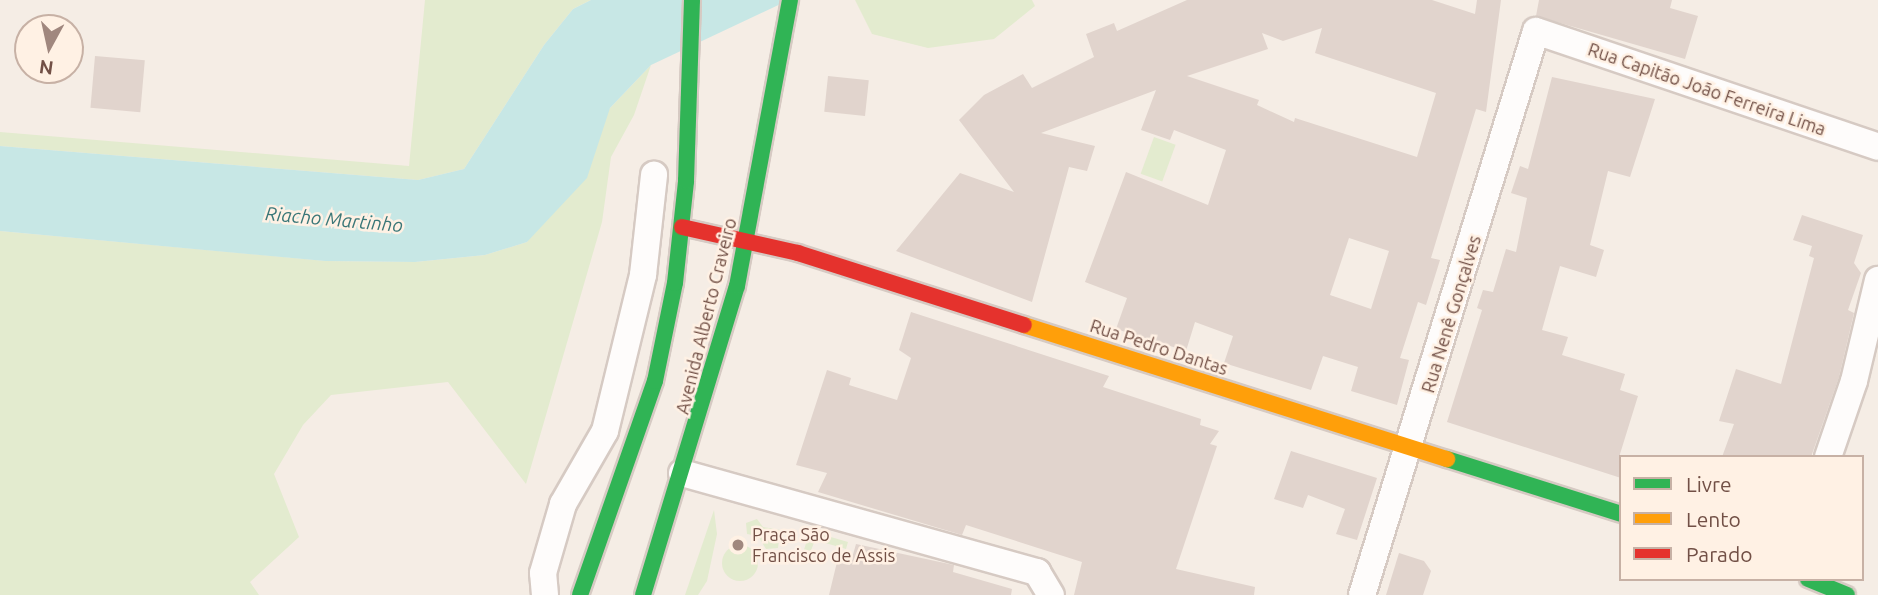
<!DOCTYPE html>
<meta charset="utf-8">
<style>
body{margin:0}
#map{position:relative;width:1878px;height:595px;overflow:hidden;background:#f5ede5;font-family:Ubuntu,sans-serif}
div>[style]{position:absolute}
.green>*{inset:0;background:#e3ebcf;transform-origin:0 0}
.round{border-radius:50%}
.water>*{inset:0;background:#c7e7e5}
.building>*{inset:0;background:#e1d4cd;transform-origin:0 0}
.roads{filter:drop-shadow(2px 0 #d6cac3) drop-shadow(-2px 0 #d6cac3) drop-shadow(0 2px #d6cac3) drop-shadow(0 -2px #d6cac3)}
.street>*{height:26px;margin:-13px;padding:0 13px;transform-origin:13px;border-radius:13px;background:#fefcfb}
.fast>*{height:16px;margin:-8px;padding:0 8px;transform-origin:8px;border-radius:8px;background:#30b455}
.slow>*{height:16px;margin:-8px;padding:0 8px;transform-origin:8px;border-radius:8px;background:#ff9f0a}
.jam>*{height:16px;margin:-8px;padding:0 8px;transform-origin:8px;border-radius:8px;background:#e5322d}
.dots>*{width:19px;height:19px;translate:-50% -50%;box-sizing:border-box;border:4px solid #fff1e4;border-radius:50%}
span{translate:-50% -50%;white-space:nowrap;text-align:center;line-height:1.15;-webkit-text-stroke:5px #fff1e4;paint-order:stroke}
.street-label{font-size:18px;color:#725046}
.poi-label{font-size:18px;color:#725046}
.left{translate:0 -50%;text-align:left}
.water-label{font-size:19px;color:#3a7778;font-style:italic}
.legend{position:absolute;left:1619px;top:455px;width:245px;height:126px;box-sizing:border-box;background:#fff1e4;border:2px solid #c7b1a5;margin:0;padding:9px 12px;list-style:none;font-size:21px;color:#725046}
.legend li{display:flex;align-items:center;gap:14px;height:35px}
.legend b{width:35px;border:2px solid #c7b1a5}
.north{position:absolute;left:14px;top:14px;width:70px;height:70px;box-sizing:border-box;background:#fff1e4;border:2px solid #c7b1a5;border-radius:50%;rotate:188deg;font-size:19px;font-weight:700;line-height:28px;text-align:center;color:#725046}
.north::after{content:'';display:block;margin:auto;width:24px;height:32px;background:#a0877e;clip-path:polygon(50% 0,100% 100%,50% 72%,0 100%)}
</style>
<div id="map">
<div class="green">
<i style="clip-path:polygon(425px 0,591px 0,573px 9px,544px 45px,464px 169px,418px 180px,0 146px,0 132px,409px 166px)"></i>
<i style="clip-path:polygon(855px 0,1032px 0,1035px 6px,994px 39px,928px 48px,872px 34px)"></i>
<i style="clip-path:polygon(651px 65px,634px 115px,611px 157px,602px 222px,526px 484px,448px 382px,331px 395px,303px 425px,274px 474px,299px 537px,250px 582px,259px 595px,0 595px,0 231px,326px 261px,415px 262px,485px 255px,527px 242px,610px 108px)"></i>
<i style="left:1154px;top:137px;width:23px;height:39px;rotate:20deg"></i>
<i style="clip-path:polygon(714px 510px,717px 534px,707px 581px,698px 595px,685px 595px)"></i>
<i style="clip-path:polygon(757px 519px,763px 527px,780px 530px,778px 548px,766px 549px,758px 536px,747px 534px,746px 523px)"></i>
<i style="clip-path:polygon(810px 531px,848px 542px,846px 549px,815px 540px,807px 561px,801px 559px)"></i>
<i class="round" style="left:722px;top:545px;width:36px;height:36px"></i>
</div>
<div class="water">
<i style="clip-path:polygon(591px 0,789px 0,651px 65px,610px 108px,587px 178px,527px 242px,485px 255px,415px 262px,325px 261px,0 231px,0 146px,418px 180px,464px 169px,544px 45px,573px 9px)"></i>
</div>
<div class="building">
<i style="clip-path:polygon(evenodd,1187px 0,1432px 0,1475px 14px,1477px 0,1501px 0,1486px 112px,1476px 109px,1431px 258px,1440px 260px,1426px 305px,1418px 302px,1400px 358px,1409px 360px,1397px 405px,1351px 391px,1358px 367px,1323px 356px,1311px 390px,1224px 363px,1233px 336px,1195px 322px,1186px 351px,1116px 329px,1127px 298px,1085px 282px,1126px 172px,1208px 205px,1226px 150px,1174px 130px,1170px 140px,1141px 130px,1156px 90px,1041px 133px,1095px 146px,1087px 171px,1069px 167px,1032px 302px,896px 251px,960px 173px,1014px 192px,959px 120px,984px 95px,1023px 74px,1032px 88px,1094px 57px,1086px 34px,1114px 23px,1117px 31px,1187px 0,1322px 28px,1315px 53px,1436px 93px,1417px 157px,1295px 118px,1294px 122px,1257px 105px,1259px 100px,1187px 76px,1268px 49px,1262px 33px,1283px 41px,1322px 28px,1187px 0,1349px 238px,1389px 251px,1371px 309px,1330px 295px,1349px 238px)"></i>
<i style="clip-path:polygon(1539px 0,1672px 0,1670px 8px,1698px 16px,1685px 59px,1536px 16px)"></i>
<i style="left:95px;top:56px;width:50px;height:52px;rotate:5deg"></i>
<i style="left:828px;top:76px;width:41px;height:36px;rotate:6deg"></i>
<i style="clip-path:polygon(1552px 77px,1655px 99px,1630px 177px,1608px 171px,1590px 245px,1604px 250px,1596px 277px,1560px 266px,1542px 330px,1568px 337px,1562px 355px,1625px 374px,1620px 390px,1638px 396px,1620px 454px,1621px 478px,1447px 422px,1482px 310px,1477px 308px,1483px 290px,1493px 292px,1506px 249px,1516px 252px,1527px 198px,1511px 193px,1520px 166px,1528px 169px)"></i>
<i style="clip-path:polygon(1802px 215px,1863px 235px,1854px 263px,1861px 273px,1848px 310px,1854px 313px,1839px 377px,1811px 457px,1722px 457px,1734px 424px,1719px 421px,1736px 369px,1781px 384px,1814px 258px,1809px 256px,1812px 246px,1793px 240px)"></i>
<i style="clip-path:polygon(911px 312px,1109px 376px,1103px 387px,1201px 419px,1200px 425px,1219px 431px,1210px 444px,1217px 446px,1176px 569px,1255px 587px,1254px 595px,1074px 595px,1082px 562px,966px 525px,962px 535px,818px 492px,827px 473px,796px 465px,827px 370px,851px 378px,849px 385px,897px 400px,911px 358px,899px 350px)"></i>
<i style="clip-path:polygon(1291px 451px,1377px 478px,1357px 540px,1336px 534px,1345px 509px,1308px 495px,1303px 508px,1274px 499px)"></i>
<i style="clip-path:polygon(856px 544px,954px 565px,953px 572px,1012px 589px,1011px 595px,829px 595px,837px 562px,850px 565px)"></i>
<i style="clip-path:polygon(1399px 553px,1424px 561px,1431px 571px,1423px 595px,1386px 595px)"></i>
</div>
<div class="roads">
<div class="street">
<i style="left:1828px;top:457px;width:80px;rotate:-71.1deg"></i>
<i style="left:1854px;top:381px;width:104px;rotate:-76.6deg"></i>
<i style="left:682px;top:473px;width:369px;rotate:15.6deg"></i>
<i style="left:1037px;top:572px;width:27px;rotate:59deg"></i>
<i style="left:545px;top:595px;width:22px;rotate:-95deg"></i>
<i style="left:543px;top:573px;width:72px;rotate:-73.8deg"></i>
<i style="left:563px;top:504px;width:84px;rotate:-60.1deg"></i>
<i style="left:605px;top:431px;width:161px;rotate:-76.3deg"></i>
<i style="left:643px;top:275px;width:101px;rotate:-83.7deg"></i>
<i style="left:1362px;top:595px;width:590px;rotate:-72.85deg"></i>
<i style="left:1536px;top:31px;width:361px;rotate:18.7deg"></i>
</div>
<div class="fast">
<i style="left:1447px;top:459px;width:182px;rotate:17.5deg"></i>
<i style="left:1808px;top:579px;width:42px;rotate:22.3deg"></i>
<i style="left:580px;top:595px;width:227px;rotate:-70.7deg"></i>
<i style="left:655px;top:381px;width:100px;rotate:-78.5deg"></i>
<i style="left:675px;top:283px;width:103px;rotate:-83.8deg"></i>
<i style="left:686px;top:181px;width:181px;rotate:-88.1deg"></i>
<i style="left:643px;top:595px;width:323px;rotate:-73.1deg"></i>
<i style="left:737px;top:286px;width:291px;rotate:-79.5deg"></i>
</div>
<div class="slow">
<i style="left:1024px;top:325px;width:444px;rotate:17.6deg"></i>
</div>
<div class="jam">
<i style="left:682px;top:227px;width:119px;rotate:12.6deg"></i>
<i style="left:798px;top:253px;width:237px;rotate:17.7deg"></i>
</div>
</div>
<div class="dots">
<i style="left:738px;top:545px;background:#a0877e"></i>
</div>
<div class="street-label">
<span style="left:1707px;top:89px;rotate:19deg">Rua Capitão João Ferreira Lima</span>
<span style="left:1451px;top:314px;rotate:-73deg">Rua Nenê Gonçalves</span>
<span style="left:706px;top:316px;rotate:-76deg">Avenida Alberto Craveiro</span>
<span style="left:1159px;top:347px;rotate:18deg">Rua Pedro Dantas</span>
</div>
<div class="poi-label">
<span class="left" style="left:752px;top:545px">Praça São<br>Francisco de Assis</span>
</div>
<div class="water-label">
<span style="left:334px;top:220px;rotate:5deg">Riacho Martinho</span>
</div>
<ul class="legend">
<li><b style="height:9px;background:#30b455"></b>Livre</li>
<li><b style="height:9px;background:#ff9f0a"></b>Lento</li>
<li><b style="height:9px;background:#e5322d"></b>Parado</li>
</ul>
<div class="north">N</div>
</div>
